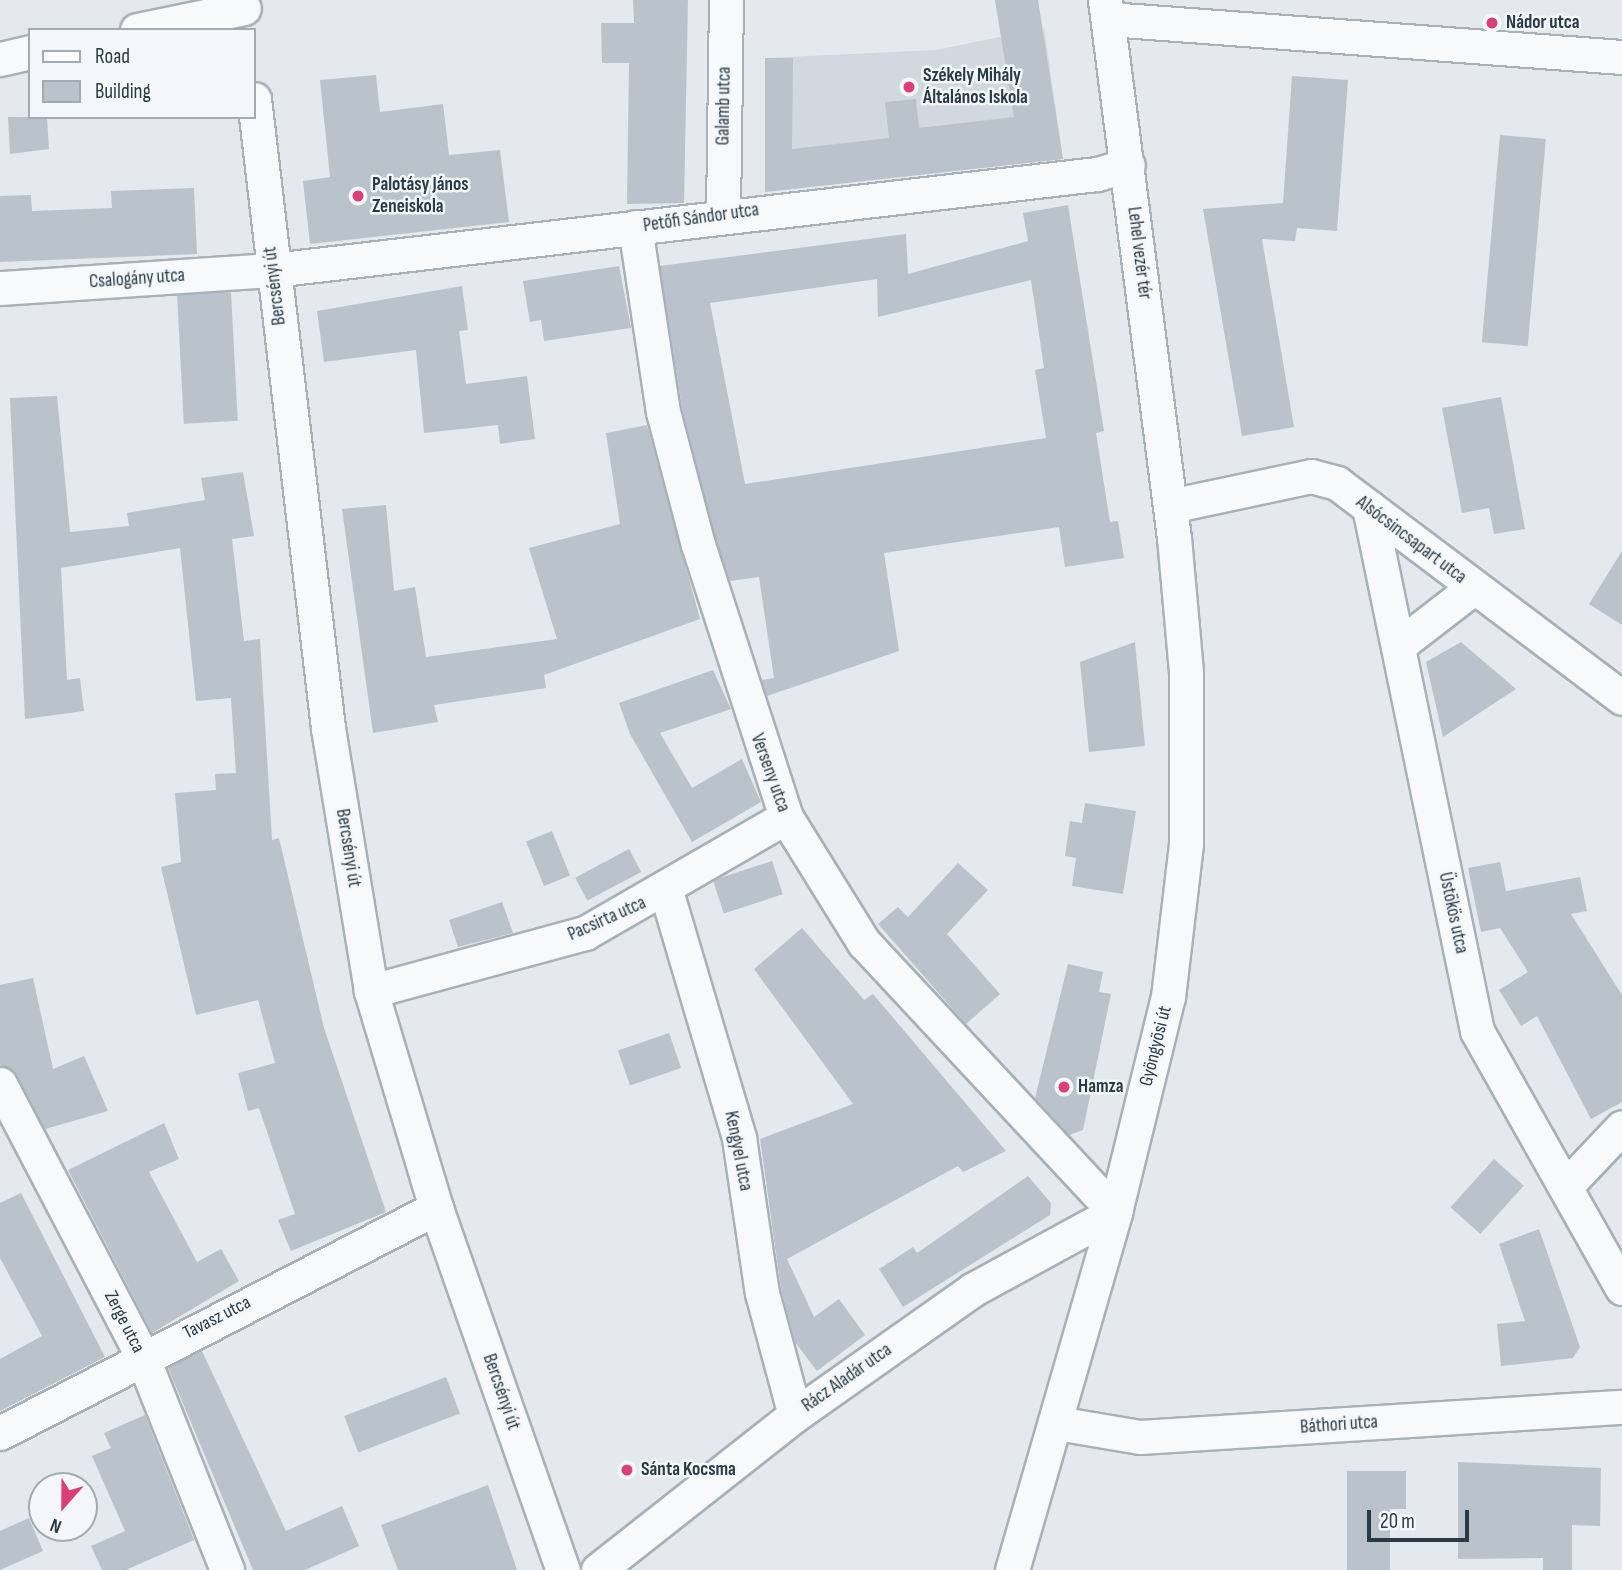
<!DOCTYPE html>
<meta charset="utf-8">
<style>
body{margin:0}
#map{position:relative;width:1622px;height:1570px;overflow:hidden;background:#e3e9ec;font-family:"Sofia Sans Condensed",sans-serif}
div>[style]{position:absolute}
.built>*{inset:0;background:#d1d8df}
.building>*{inset:0;background:#bac3cb;transform-origin:0 0}
.roads{filter:drop-shadow(2px 0 #a7b1b7) drop-shadow(-2px 0 #a7b1b7) drop-shadow(0 2px #a7b1b7) drop-shadow(0 -2px #a7b1b7)}
.minor>*{height:33px;margin:-16.5px;padding:0 16.5px;transform-origin:16.5px;border-radius:16.5px;background:#f7f9fa}
.dots>*{width:19px;height:19px;translate:-50% -50%;box-sizing:border-box;border:4px solid #f4f7f9;border-radius:50%}
span{translate:-50% -50%;white-space:nowrap;text-align:center;line-height:1.15;-webkit-text-stroke:5px #f4f7f9;paint-order:stroke}
.poi-label{font-size:19px;color:#293a47;font-weight:700}
.left{translate:0 -50%;text-align:left}
.street-label{font-size:19px;color:#293a47}
.legend{position:absolute;left:28px;top:28px;width:228px;height:91px;box-sizing:border-box;background:#f4f7f9;border:2px solid #a3abb2;margin:0;padding:9px 12px;list-style:none;font-size:21px;color:#293a47}
.legend li{display:flex;align-items:center;gap:14px;height:35px}
.legend b{width:35px;border:2px solid #a3abb2}
.north{position:absolute;left:28px;top:1472px;width:70px;height:70px;box-sizing:border-box;background:#f4f7f9;border:2px solid #a3abb2;border-radius:50%;rotate:201deg;font-size:19px;font-weight:700;line-height:28px;text-align:center;color:#293a47}
.north::after{content:'';display:block;margin:auto;width:24px;height:32px;background:#da4075;clip-path:polygon(50% 0,100% 100%,50% 72%,0 100%)}
.scale{position:absolute;left:1367px;top:1510px;width:102px;height:32px;box-sizing:border-box;border:4px solid #293a47;border-top:0;padding-left:9px;font-size:21px;line-height:24px;white-space:nowrap;color:#293a47;-webkit-text-stroke:5px #f4f7f9;paint-order:stroke}
</style>
<div id="map">
<div class="built">
<i style="clip-path:polygon(1044px 28px,1063px 159px,765px 192px,765px 58px,936px 50px)"></i>
</div>
<div class="building">
<i style="clip-path:polygon(633px 0,688px 0,684px 203px,627px 204px,629px 63px,602px 63px,601px 23px,634px 23px)"></i>
<i style="clip-path:polygon(995px 0,1038px 0,1063px 159px,765px 192px,765px 58px,793px 58px,792px 149px,889px 138px,885px 102px,916px 99px,919px 128px,1014px 117px)"></i>
<i style="clip-path:polygon(376px 75px,380px 112px,443px 104px,449px 155px,500px 150px,509px 222px,310px 244px,303px 181px,330px 177px,320px 80px)"></i>
<i style="clip-path:polygon(1292px 76px,1348px 80px,1337px 231px,1297px 228px,1295px 241px,1262px 239px,1294px 427px,1242px 436px,1203px 209px,1283px 203px)"></i>
<i style="clip-path:polygon(8px 117px,47px 117px,49px 149px,10px 154px)"></i>
<i style="left:1500px;top:135px;width:46px;height:208px;rotate:5deg"></i>
<i style="clip-path:polygon(194px 188px,197px 254px,0 262px,0 196px,31px 195px,32px 211px,112px 208px,111px 191px)"></i>
<i style="clip-path:polygon(evenodd,1068px 205px,1104px 431px,1096px 433px,1110px 522px,1118px 521px,1124px 558px,1065px 567px,1059px 527px,884px 553px,899px 651px,767px 696px,762px 680px,774px 678px,759px 577px,730px 581px,716px 540px,682px 408px,660px 266px,906px 234px,908px 274px,1028px 241px,1023px 213px,1068px 205px,877px 279px,878px 317px,1031px 280px,1044px 368px,1035px 370px,1046px 438px,745px 484px,710px 303px,877px 279px)"></i>
<i style="clip-path:polygon(619px 266px,631px 328px,544px 341px,541px 320px,530px 322px,523px 281px)"></i>
<i style="clip-path:polygon(462px 286px,468px 330px,459px 331px,466px 384px,527px 376px,535px 439px,500px 444px,498px 425px,424px 433px,416px 350px,324px 362px,317px 311px)"></i>
<i style="left:231px;top:292px;width:129px;height:54px;rotate:87deg"></i>
<i style="clip-path:polygon(57px 396px,70px 532px,129px 526px,127px 513px,205px 500px,201px 478px,243px 472px,254px 536px,232px 539px,244px 641px,260px 639px,272px 840px,279px 838px,324px 1028px,386px 1212px,291px 1251px,278px 1220px,295px 1214px,259px 1108px,248px 1111px,238px 1073px,275px 1063px,258px 1000px,196px 1015px,161px 867px,181px 862px,175px 793px,216px 790px,215px 774px,236px 773px,231px 698px,196px 701px,180px 548px,61px 568px,67px 680px,80px 678px,84px 711px,25px 719px,10px 398px)"></i>
<i style="clip-path:polygon(1501px 397px,1525px 529px,1494px 534px,1489px 508px,1462px 513px,1442px 408px)"></i>
<i style="clip-path:polygon(647px 425px,700px 619px,544px 675px,546px 688px,434px 705px,438px 722px,373px 733px,342px 509px,386px 505px,394px 591px,415px 587px,426px 657px,557px 639px,529px 548px,620px 524px,606px 433px)"></i>
<i style="clip-path:polygon(1622px 551px,1622px 625px,1589px 604px)"></i>
<i style="clip-path:polygon(1135px 642px,1145px 746px,1089px 752px,1080px 662px)"></i>
<i style="clip-path:polygon(1461px 642px,1516px 689px,1443px 737px,1426px 662px)"></i>
<i style="clip-path:polygon(713px 670px,731px 709px,660px 733px,692px 788px,742px 759px,761px 802px,692px 842px,630px 734px,619px 703px)"></i>
<i style="clip-path:polygon(1085px 803px,1136px 811px,1123px 894px,1072px 886px,1076px 858px,1065px 856px,1070px 821px,1082px 823px)"></i>
<i style="left:552px;top:831px;width:48px;height:28px;rotate:68deg"></i>
<i style="left:629px;top:849px;width:26px;height:61px;rotate:62deg"></i>
<i style="left:772px;top:861px;width:35px;height:62px;rotate:72deg"></i>
<i style="clip-path:polygon(1500px 862px,1506px 891px,1580px 877px,1587px 911px,1571px 914px,1622px 995px,1622px 1102px,1591px 1119px,1537px 1016px,1521px 1026px,1499px 990px,1528px 972px,1500px 928px,1481px 932px,1468px 868px)"></i>
<i style="clip-path:polygon(958px 863px,988px 890px,947px 934px,1000px 994px,966px 1024px,878px 924px,898px 907px,908px 917px)"></i>
<i style="clip-path:polygon(502px 902px,513px 933px,458px 947px,449px 920px)"></i>
<i style="clip-path:polygon(802px 928px,864px 1000px,873px 994px,1006px 1151px,963px 1172px,958px 1166px,787px 1259px,814px 1317px,839px 1299px,865px 1335px,817px 1371px,795px 1342px,781px 1289px,760px 1139px,853px 1104px,754px 969px)"></i>
<i style="clip-path:polygon(1068px 964px,1103px 972px,1099px 992px,1111px 994px,1083px 1130px,1069px 1135px,1035px 1098px)"></i>
<i style="clip-path:polygon(33px 978px,53px 1069px,84px 1056px,108px 1111px,45px 1129px,17px 1075px,0 1065px,0 985px)"></i>
<i style="left:669px;top:1033px;width:37px;height:54px;rotate:71deg"></i>
<i style="clip-path:polygon(164px 1123px,179px 1159px,149px 1172px,197px 1262px,221px 1249px,239px 1281px,152px 1333px,68px 1170px)"></i>
<i style="left:1494px;top:1159px;width:40px;height:65px;rotate:42deg"></i>
<i style="clip-path:polygon(1028px 1176px,1051px 1203px,1050px 1215px,903px 1307px,879px 1269px,913px 1247px,917px 1253px)"></i>
<i style="clip-path:polygon(21px 1193px,105px 1357px,0 1411px,0 1359px,42px 1336px,0 1258px,0 1203px)"></i>
<i style="clip-path:polygon(1539px 1229px,1580px 1347px,1573px 1358px,1501px 1366px,1497px 1324px,1525px 1321px,1499px 1244px)"></i>
<i style="clip-path:polygon(202px 1351px,286px 1531px,342px 1506px,359px 1546px,305px 1570px,253px 1570px,168px 1368px)"></i>
<i style="left:446px;top:1377px;width:39px;height:109px;rotate:69deg"></i>
<i style="clip-path:polygon(145px 1415px,194px 1540px,126px 1570px,102px 1570px,91px 1546px,125px 1531px,92px 1456px,111px 1448px,104px 1433px)"></i>
<i style="clip-path:polygon(1458px 1462px,1601px 1468px,1600px 1526px,1572px 1525px,1572px 1570px,1543px 1570px,1543px 1558px,1458px 1559px)"></i>
<i style="clip-path:polygon(1347px 1471px,1406px 1471px,1406px 1509px,1390px 1509px,1390px 1570px,1347px 1570px)"></i>
<i style="clip-path:polygon(488px 1485px,517px 1570px,398px 1570px,381px 1525px)"></i>
<i style="clip-path:polygon(29px 1518px,43px 1551px,0 1570px,0 1531px)"></i>
</div>
<div class="roads">
<div class="minor">
<i style="left:1109px;top:19px;width:514px;rotate:4.24deg"></i>
<i style="left:137px;top:30px;width:109px;rotate:-11.6deg"></i>
<i style="left:0;top:59px;width:31px;rotate:-13deg"></i>
<i style="left:254px;top:99px;width:633px;rotate:83.29deg"></i>
<i style="left:328px;top:728px;width:266px;rotate:80.7deg"></i>
<i style="left:371px;top:991px;width:227px;rotate:73.3deg"></i>
<i style="left:436px;top:1208px;width:384px;rotate:70.7deg"></i>
<i style="left:723px;top:213px;width:213px;rotate:-89.2deg"></i>
<i style="left:0;top:288px;width:274px;rotate:-3.8deg"></i>
<i style="left:273px;top:270px;width:830px;rotate:-6.65deg"></i>
<i style="left:1097px;top:174px;width:32px;rotate:-16deg"></i>
<i style="left:1170px;top:506px;width:144px;rotate:-12deg"></i>
<i style="left:1311px;top:476px;width:27px;rotate:15deg"></i>
<i style="left:1337px;top:483px;width:357px;rotate:37deg"></i>
<i style="left:1369px;top:507px;width:535px;rotate:78.35deg"></i>
<i style="left:1477px;top:1031px;width:295px;rotate:60.6deg"></i>
<i style="left:1398px;top:646px;width:95px;rotate:-37.7deg"></i>
<i style="left:666px;top:891px;width:258px;rotate:73.5deg"></i>
<i style="left:739px;top:1138px;width:157px;rotate:81.6deg"></i>
<i style="left:762px;top:1293px;width:126px;rotate:74.9deg"></i>
<i style="left:371px;top:991px;width:222px;rotate:-15.2deg"></i>
<i style="left:585px;top:933px;width:232px;rotate:-30deg"></i>
<i style="left:0;top:1084px;width:307px;rotate:62.4deg"></i>
<i style="left:142px;top:1356px;width:230px;rotate:68.3deg"></i>
<i style="left:1566px;top:1186px;width:81px;rotate:-46.5deg"></i>
<i style="left:1057px;top:1423px;width:84px;rotate:9.6deg"></i>
<i style="left:1140px;top:1437px;width:483px;rotate:-3.6deg"></i>
<i style="left:0;top:1433px;width:491px;rotate:-27.3deg"></i>
<i style="left:598px;top:1570px;width:251px;rotate:-38.2deg"></i>
<i style="left:795px;top:1415px;width:217px;rotate:-35.2deg"></i>
<i style="left:972px;top:1290px;width:163px;rotate:-28.6deg"></i>
<i style="left:1115px;top:1212px;width:368px;rotate:-133deg"></i>
<i style="left:864px;top:943px;width:148px;rotate:-121.8deg"></i>
<i style="left:786px;top:817px;width:286px;rotate:-107.9deg"></i>
<i style="left:698px;top:545px;width:138px;rotate:-104.7deg"></i>
<i style="left:663px;top:412px;width:187px;rotate:-98.6deg"></i>
<i style="left:1012px;top:1570px;width:373px;rotate:-73.9deg"></i>
<i style="left:1115px;top:1212px;width:221px;rotate:-76.2deg"></i>
<i style="left:1168px;top:997px;width:155px;rotate:-83.3deg"></i>
<i style="left:1186px;top:843px;width:171px;rotate:-90deg"></i>
<i style="left:1186px;top:672px;width:135px;rotate:-95.1deg"></i>
<i style="left:1174px;top:538px;width:542px;rotate:-97.31deg"></i>
</div>
</div>
<div class="dots">
<i style="left:1492px;top:23px;background:#da4075"></i>
<i style="left:909px;top:87px;background:#da4075"></i>
<i style="left:358px;top:196px;background:#da4075"></i>
<i style="left:1064px;top:1087px;background:#da4075"></i>
<i style="left:627px;top:1470px;background:#da4075"></i>
</div>
<div class="poi-label">
<span class="left" style="left:1506px;top:23px">Nádor utca</span>
<span class="left" style="left:923px;top:87px">Székely Mihály<br>Általános Iskola</span>
<span class="left" style="left:372px;top:196px">Palotásy János<br>Zeneiskola</span>
<span class="left" style="left:1078px;top:1087px">Hamza</span>
<span class="left" style="left:641px;top:1470px">Sánta Kocsma</span>
</div>
<div class="street-label">
<span style="left:724px;top:106px;rotate:-89deg">Galamb utca</span>
<span style="left:701px;top:218px;rotate:-8deg">Petőfi Sándor utca</span>
<span style="left:1139px;top:253px;rotate:83deg">Lehel vezér tér</span>
<span style="left:137px;top:279px;rotate:-4deg">Csalogány utca</span>
<span style="left:275px;top:286px;rotate:-97deg">Bercsényi út</span>
<span style="left:1411px;top:540px;rotate:37deg">Alsócsincsapart utca</span>
<span style="left:770px;top:773px;rotate:70deg">Verseny utca</span>
<span style="left:348px;top:848px;rotate:81deg">Bercsényi út</span>
<span style="left:1453px;top:913px;rotate:78deg">Üstökös utca</span>
<span style="left:607px;top:919px;rotate:-24deg">Pacsirta utca</span>
<span style="left:1156px;top:1046px;rotate:-76deg">Gyöngyösi út</span>
<span style="left:738px;top:1151px;rotate:79deg">Kengyel utca</span>
<span style="left:217px;top:1318px;rotate:-27deg">Tavasz utca</span>
<span style="left:124px;top:1322px;rotate:63deg">Zerge utca</span>
<span style="left:847px;top:1378px;rotate:-35deg">Rácz Aladár utca</span>
<span style="left:501px;top:1392px;rotate:71deg">Bercsényi út</span>
<span style="left:1339px;top:1425px;rotate:-4deg">Báthori utca</span>
</div>
<ul class="legend">
<li><b style="height:9px;background:#f7f9fa"></b>Road</li>
<li><b style="height:19px;background:#bac3cb"></b>Building</li>
</ul>
<div class="north">N</div>
<div class="scale">20 m</div>
</div>
